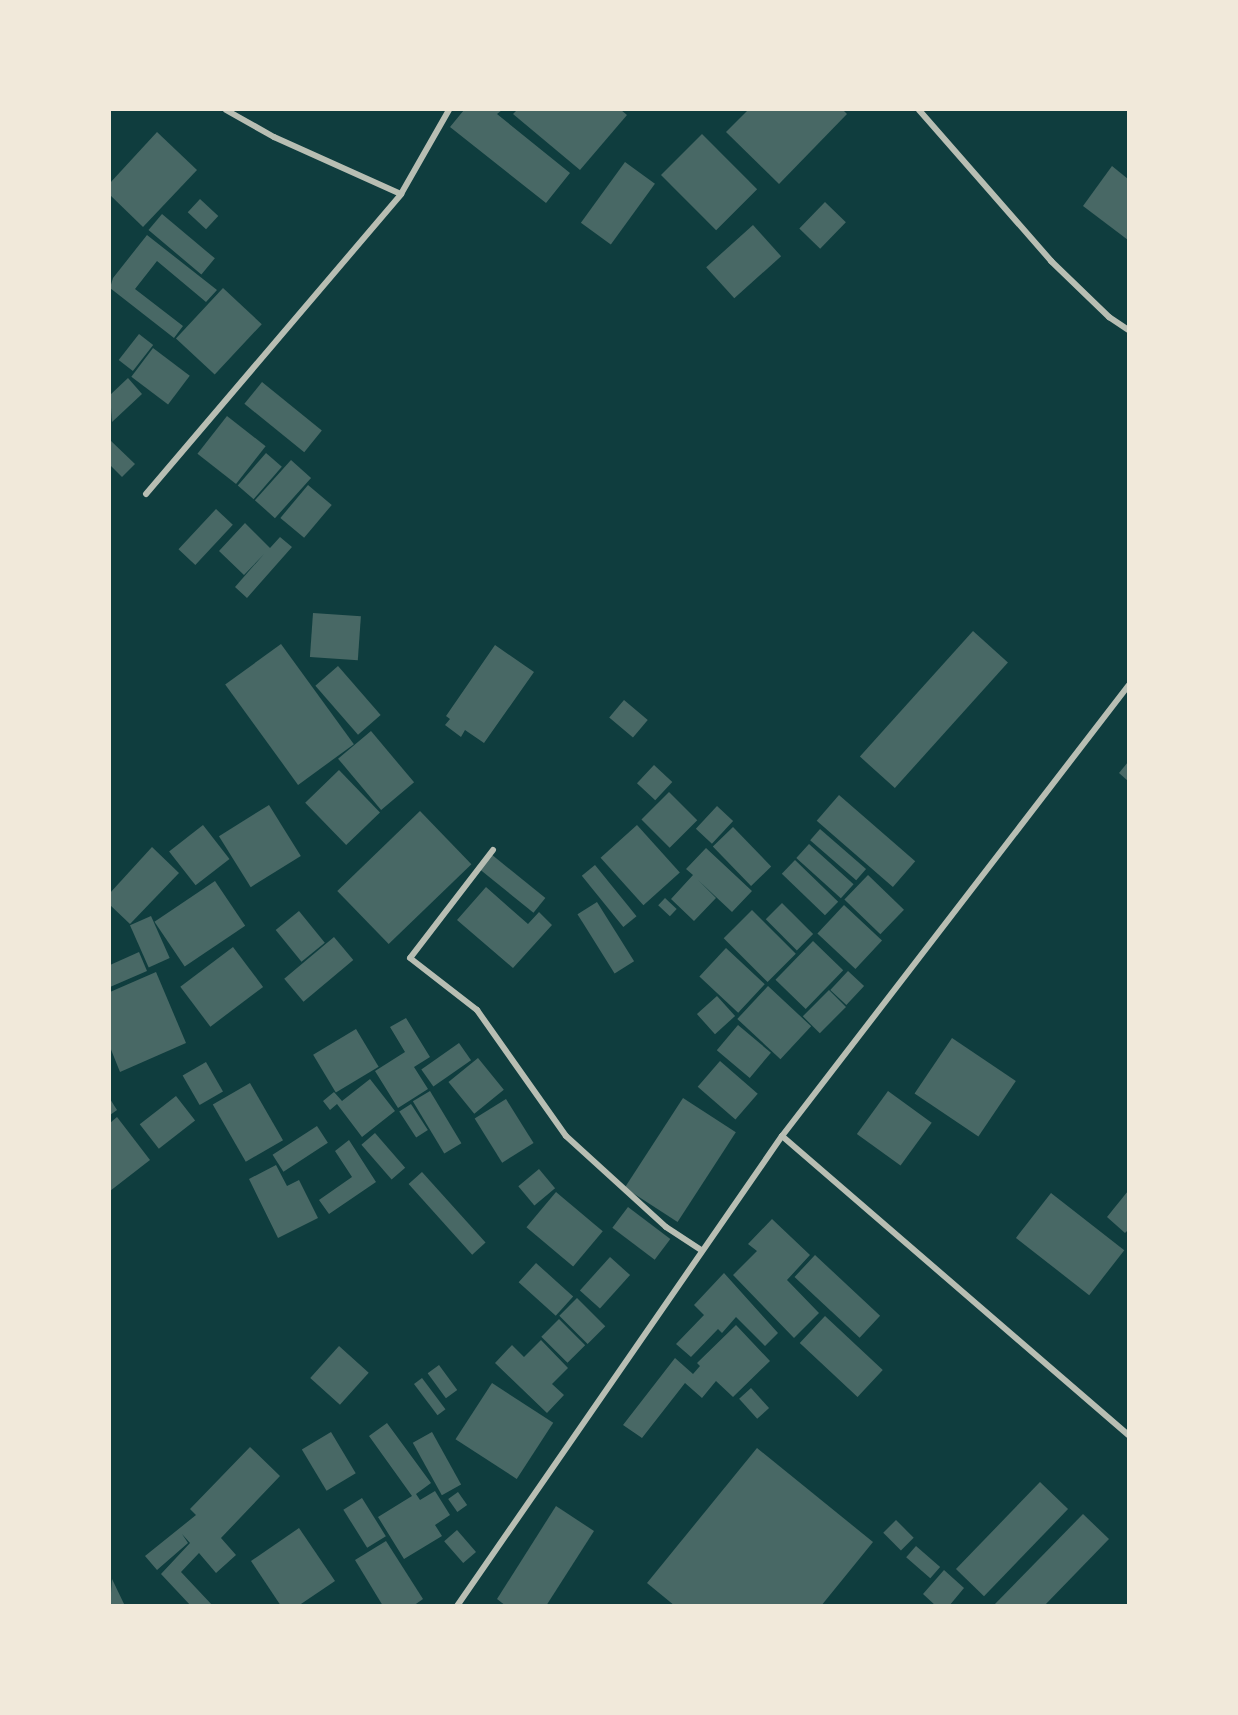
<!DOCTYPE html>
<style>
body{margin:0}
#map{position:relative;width:1238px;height:1715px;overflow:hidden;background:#0f3d3e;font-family:"Asap Condensed",sans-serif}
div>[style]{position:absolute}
.building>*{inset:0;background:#486865;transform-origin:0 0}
.minor>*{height:6px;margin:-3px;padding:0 3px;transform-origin:3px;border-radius:3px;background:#b8beb3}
span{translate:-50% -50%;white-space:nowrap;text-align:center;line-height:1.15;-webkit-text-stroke:6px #f1e9da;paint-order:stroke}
.frame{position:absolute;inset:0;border:111px solid #f1e9da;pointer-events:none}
</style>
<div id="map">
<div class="building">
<i style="clip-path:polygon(464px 110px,502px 110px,497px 114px,570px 173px,546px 203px,450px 127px)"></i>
<i style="clip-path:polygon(517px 110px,621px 110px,627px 115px,580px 170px,513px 114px)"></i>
<i style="clip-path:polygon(748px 110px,843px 110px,847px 114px,779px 184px,726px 132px)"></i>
<i style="clip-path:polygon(157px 132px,197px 170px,143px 227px,110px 195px,110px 183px)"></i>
<i style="left:702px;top:134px;width:78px;height:58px;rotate:45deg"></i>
<i style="left:625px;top:162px;width:37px;height:75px;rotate:36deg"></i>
<i style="clip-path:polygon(1112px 166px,1128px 179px,1128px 240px,1083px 206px)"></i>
<i style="left:200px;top:199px;width:25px;height:18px;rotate:43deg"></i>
<i style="left:825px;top:202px;width:29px;height:37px;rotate:44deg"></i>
<i style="left:162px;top:214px;width:69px;height:21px;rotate:40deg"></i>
<i style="left:753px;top:225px;width:42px;height:63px;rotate:48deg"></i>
<i style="clip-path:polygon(147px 235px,217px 290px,206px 302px,157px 261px,135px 289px,183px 326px,174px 338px,110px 288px,113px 278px)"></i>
<i style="left:223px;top:288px;width:53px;height:69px;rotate:43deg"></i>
<i style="left:139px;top:334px;width:18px;height:33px;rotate:38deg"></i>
<i style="left:153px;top:348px;width:46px;height:36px;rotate:37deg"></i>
<i style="clip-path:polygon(128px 378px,142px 394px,112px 422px,110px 395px)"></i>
<i style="left:262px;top:382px;width:77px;height:28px;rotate:39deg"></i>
<i style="left:227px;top:416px;width:49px;height:48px;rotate:38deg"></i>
<i style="clip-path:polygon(110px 440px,135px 464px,122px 477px,110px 465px)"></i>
<i style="left:266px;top:453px;width:21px;height:43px;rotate:41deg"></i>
<i style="left:291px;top:460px;width:27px;height:54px;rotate:42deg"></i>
<i style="left:308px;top:485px;width:31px;height:43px;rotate:40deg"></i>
<i style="left:216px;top:509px;width:23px;height:55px;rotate:43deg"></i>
<i style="clip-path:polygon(245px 523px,270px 548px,280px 537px,292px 547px,247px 598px,235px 587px,264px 554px,244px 575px,219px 551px)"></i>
<i style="left:313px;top:613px;width:48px;height:44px;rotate:4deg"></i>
<i style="left:973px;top:631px;width:47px;height:169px;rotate:42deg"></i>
<i style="left:281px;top:644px;width:124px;height:69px;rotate:54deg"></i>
<i style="clip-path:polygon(495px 645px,534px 672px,484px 743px,465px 730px,461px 737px,445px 725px,450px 719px,446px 716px)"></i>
<i style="left:338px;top:666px;width:65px;height:30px;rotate:49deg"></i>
<i style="left:624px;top:700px;width:31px;height:23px;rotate:40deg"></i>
<i style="left:371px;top:731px;width:67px;height:43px;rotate:50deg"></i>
<i style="clip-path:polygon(1128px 762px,1128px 781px,1119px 773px)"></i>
<i style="left:654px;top:765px;width:25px;height:25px;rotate:43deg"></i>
<i style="left:339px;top:770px;width:59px;height:47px;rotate:46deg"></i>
<i style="left:669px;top:792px;width:40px;height:39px;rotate:45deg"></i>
<i style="left:839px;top:795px;width:101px;height:34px;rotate:41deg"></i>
<i style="left:269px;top:805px;width:60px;height:59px;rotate:58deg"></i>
<i style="left:717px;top:806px;width:22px;height:31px;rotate:43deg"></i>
<i style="left:420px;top:811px;width:74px;height:115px;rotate:46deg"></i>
<i style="left:203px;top:825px;width:43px;height:43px;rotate:52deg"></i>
<i style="left:637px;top:825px;width:64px;height:49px;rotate:48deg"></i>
<i style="left:733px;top:827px;width:55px;height:28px;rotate:46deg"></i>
<i style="left:820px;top:829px;width:61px;height:15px;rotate:41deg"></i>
<i style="left:809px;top:844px;width:60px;height:19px;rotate:42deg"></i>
<i style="clip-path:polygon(152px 847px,179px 873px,130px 924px,110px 905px,110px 893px)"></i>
<i style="clip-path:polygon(706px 848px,752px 891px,732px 912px,698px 880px,716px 898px,694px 921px,671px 899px,693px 875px,686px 869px)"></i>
<i style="left:491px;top:854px;width:70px;height:19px;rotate:39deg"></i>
<i style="left:795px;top:860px;width:60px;height:19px;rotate:44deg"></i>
<i style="left:595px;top:865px;width:66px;height:17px;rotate:51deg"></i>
<i style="left:868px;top:875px;width:50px;height:34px;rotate:44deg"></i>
<i style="left:215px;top:881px;width:54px;height:73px;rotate:56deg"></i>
<i style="clip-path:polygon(486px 887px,528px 924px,539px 912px,552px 925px,513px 968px,457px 920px)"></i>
<i style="left:665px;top:898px;width:16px;height:10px;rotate:43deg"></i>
<i style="left:597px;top:902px;width:70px;height:23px;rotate:58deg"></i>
<i style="left:782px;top:903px;width:44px;height:23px;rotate:45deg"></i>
<i style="left:844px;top:905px;width:52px;height:39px;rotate:43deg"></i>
<i style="left:752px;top:910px;width:62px;height:40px;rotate:45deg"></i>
<i style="left:299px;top:911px;width:41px;height:30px;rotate:51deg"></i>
<i style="left:151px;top:916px;width:46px;height:23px;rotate:66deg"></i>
<i style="left:334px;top:937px;width:30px;height:65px;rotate:50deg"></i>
<i style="left:813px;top:941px;width:42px;height:54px;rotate:44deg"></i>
<i style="left:233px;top:947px;width:50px;height:66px;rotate:53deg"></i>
<i style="left:726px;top:948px;width:53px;height:39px;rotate:43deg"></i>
<i style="clip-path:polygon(139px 952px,147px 971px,110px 987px,110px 965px)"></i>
<i style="left:848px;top:971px;width:22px;height:26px;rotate:43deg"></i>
<i style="clip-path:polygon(156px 972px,186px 1043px,120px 1072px,110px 1047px,110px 992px)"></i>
<i style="left:768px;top:986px;width:59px;height:45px;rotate:43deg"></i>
<i style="left:829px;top:990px;width:24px;height:37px;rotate:45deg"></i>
<i style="left:717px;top:996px;width:27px;height:27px;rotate:48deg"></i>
<i style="clip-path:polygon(406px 1018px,430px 1057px,414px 1067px,428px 1089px,398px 1108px,375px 1071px,405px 1052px,390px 1027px)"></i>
<i style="left:738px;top:1025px;width:43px;height:33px;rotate:40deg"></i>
<i style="left:356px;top:1029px;width:44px;height:50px;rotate:59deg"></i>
<i style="left:952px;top:1038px;width:77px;height:67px;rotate:34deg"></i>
<i style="left:459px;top:1043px;width:21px;height:46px;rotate:55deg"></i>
<i style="left:478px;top:1058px;width:41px;height:38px;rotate:51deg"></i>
<i style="left:720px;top:1061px;width:50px;height:34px;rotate:41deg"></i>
<i style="left:206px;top:1062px;width:34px;height:27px;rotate:60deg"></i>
<i style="clip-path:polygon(370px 1079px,395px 1111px,362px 1137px,337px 1104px,330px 1110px,323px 1101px,334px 1092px,342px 1101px)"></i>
<i style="left:250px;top:1083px;width:66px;height:43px;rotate:60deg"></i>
<i style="left:430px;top:1091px;width:61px;height:20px;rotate:59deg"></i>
<i style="left:888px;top:1091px;width:54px;height:53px;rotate:36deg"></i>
<i style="left:176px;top:1096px;width:31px;height:46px;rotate:52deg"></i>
<i style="left:683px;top:1098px;width:63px;height:107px;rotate:33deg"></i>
<i style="clip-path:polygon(110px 1099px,117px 1110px,110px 1115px)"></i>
<i style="left:506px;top:1099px;width:52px;height:37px;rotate:58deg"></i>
<i style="left:411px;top:1104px;width:31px;height:14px;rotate:57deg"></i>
<i style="clip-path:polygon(117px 1117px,150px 1160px,110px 1191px,110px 1123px)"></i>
<i style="left:317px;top:1126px;width:20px;height:53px;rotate:57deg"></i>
<i style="left:375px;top:1133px;width:46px;height:18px;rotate:49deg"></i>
<i style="clip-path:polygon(349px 1140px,376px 1182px,329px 1214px,319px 1200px,352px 1177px,335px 1151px)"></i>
<i style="clip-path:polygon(276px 1165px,287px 1186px,299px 1180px,318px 1218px,278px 1238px,249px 1179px)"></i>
<i style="left:539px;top:1169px;width:25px;height:27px;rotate:50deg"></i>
<i style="left:422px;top:1172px;width:95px;height:18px;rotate:48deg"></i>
<i style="clip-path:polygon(1128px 1191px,1128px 1230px,1125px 1233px,1107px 1217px)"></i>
<i style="left:556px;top:1192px;width:61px;height:46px;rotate:40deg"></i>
<i style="left:1051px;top:1193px;width:93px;height:57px;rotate:38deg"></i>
<i style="left:628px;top:1207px;width:53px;height:26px;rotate:37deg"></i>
<i style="clip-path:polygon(772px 1219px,810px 1255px,787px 1280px,819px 1313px,794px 1338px,733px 1275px,757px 1251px,748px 1244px)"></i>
<i style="left:815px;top:1255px;width:89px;height:30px;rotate:43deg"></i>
<i style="left:610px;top:1257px;width:27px;height:45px;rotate:42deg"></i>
<i style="left:536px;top:1263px;width:50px;height:26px;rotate:42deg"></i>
<i style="clip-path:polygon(724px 1273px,778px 1333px,765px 1346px,736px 1317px,722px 1333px,718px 1329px,691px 1357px,676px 1344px,704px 1315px,694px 1305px)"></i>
<i style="left:577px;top:1298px;width:40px;height:25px;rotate:45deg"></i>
<i style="left:825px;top:1316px;width:79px;height:37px;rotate:43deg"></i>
<i style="left:559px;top:1319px;width:37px;height:25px;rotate:45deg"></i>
<i style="clip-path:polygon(736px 1325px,770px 1361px,733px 1397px,716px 1381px,702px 1398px,685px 1383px,642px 1438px,623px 1425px,675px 1358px,693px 1374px,700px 1366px,697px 1363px)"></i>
<i style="clip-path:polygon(541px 1340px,568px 1368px,552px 1384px,564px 1395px,547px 1413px,495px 1363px,512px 1345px,524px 1357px)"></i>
<i style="left:339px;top:1346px;width:40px;height:43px;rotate:42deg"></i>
<i style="left:439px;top:1365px;width:31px;height:14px;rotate:54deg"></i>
<i style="left:422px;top:1378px;width:39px;height:10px;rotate:53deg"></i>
<i style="left:492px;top:1383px;width:73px;height:67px;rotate:33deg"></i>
<i style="left:751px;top:1388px;width:27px;height:16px;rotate:48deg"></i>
<i style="clip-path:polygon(387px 1423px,431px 1483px,416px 1494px,420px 1500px,435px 1491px,450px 1515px,435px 1525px,442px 1536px,404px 1559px,378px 1517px,412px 1496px,369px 1436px)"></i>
<i style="left:331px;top:1432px;width:48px;height:34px;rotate:59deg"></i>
<i style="left:432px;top:1432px;width:60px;height:22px;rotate:61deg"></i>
<i style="clip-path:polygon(250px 1447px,280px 1476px,221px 1538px,236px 1555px,216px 1573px,199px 1553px,181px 1572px,213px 1606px,191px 1606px,161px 1574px,190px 1543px,182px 1534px,188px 1543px,157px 1570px,145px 1556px,196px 1515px,190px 1509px)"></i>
<i style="clip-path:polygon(757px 1448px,873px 1542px,821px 1606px,675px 1606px,647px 1583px)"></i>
<i style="left:1040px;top:1482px;width:39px;height:121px;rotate:44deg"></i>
<i style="left:458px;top:1492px;width:16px;height:12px;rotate:55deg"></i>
<i style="left:362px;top:1498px;width:45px;height:22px;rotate:58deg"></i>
<i style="clip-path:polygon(556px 1506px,594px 1531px,546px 1606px,506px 1606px,497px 1599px)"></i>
<i style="clip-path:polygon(1083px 1514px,1109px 1539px,1044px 1606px,993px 1606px)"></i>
<i style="left:896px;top:1520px;width:25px;height:18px;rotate:45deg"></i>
<i style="clip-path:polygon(299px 1528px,335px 1581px,298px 1606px,281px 1606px,251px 1561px)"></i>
<i style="left:457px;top:1530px;width:29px;height:17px;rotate:49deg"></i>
<i style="clip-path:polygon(386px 1541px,423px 1599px,413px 1606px,383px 1606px,355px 1560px)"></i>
<i style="left:916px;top:1546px;width:32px;height:15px;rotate:41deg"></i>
<i style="clip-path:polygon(944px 1570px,964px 1588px,949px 1606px,936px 1606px,923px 1594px)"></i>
<i style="clip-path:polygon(112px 1579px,125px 1606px,110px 1606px)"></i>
</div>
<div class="minor">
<i style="left:226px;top:110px;width:55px;rotate:29.4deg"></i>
<i style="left:274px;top:137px;width:139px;rotate:24.2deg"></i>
<i style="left:919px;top:110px;width:201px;rotate:48.8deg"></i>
<i style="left:1051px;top:261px;width:81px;rotate:44deg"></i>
<i style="left:1109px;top:317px;width:23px;rotate:34deg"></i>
<i style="left:146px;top:494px;width:394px;rotate:-49.6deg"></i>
<i style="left:401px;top:194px;width:97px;rotate:-60.3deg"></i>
<i style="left:493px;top:850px;width:136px;rotate:127.5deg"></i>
<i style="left:410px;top:958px;width:85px;rotate:37.8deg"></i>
<i style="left:477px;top:1010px;width:154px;rotate:54.8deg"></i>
<i style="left:566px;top:1136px;width:135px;rotate:42.3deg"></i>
<i style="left:666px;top:1227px;width:42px;rotate:33.3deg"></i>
<i style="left:782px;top:1136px;width:457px;rotate:40.8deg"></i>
<i style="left:457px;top:1606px;width:571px;rotate:-55.34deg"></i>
<i style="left:782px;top:1136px;width:568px;rotate:-52.44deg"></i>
</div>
<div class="frame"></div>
</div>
